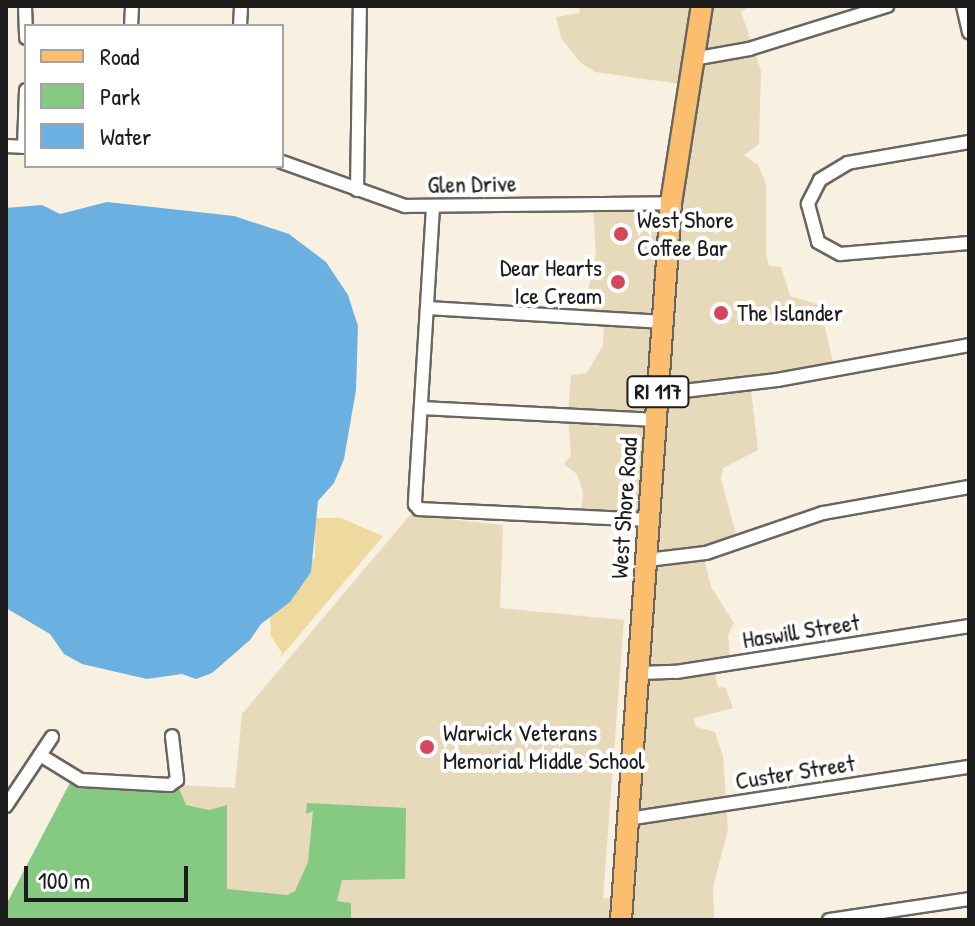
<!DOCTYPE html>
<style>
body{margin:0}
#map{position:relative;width:975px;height:926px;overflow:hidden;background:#f8f0e1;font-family:"Patrick Hand",sans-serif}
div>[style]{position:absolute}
.built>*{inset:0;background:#e7daba}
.green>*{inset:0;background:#85c983}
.sand>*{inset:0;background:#eeda9e}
.water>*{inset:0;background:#6ab1e1}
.roads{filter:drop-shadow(2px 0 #696661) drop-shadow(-2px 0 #696661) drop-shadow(0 2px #696661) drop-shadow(0 -2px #696661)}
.street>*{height:12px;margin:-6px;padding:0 6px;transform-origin:6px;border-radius:6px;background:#fff}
.primary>*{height:20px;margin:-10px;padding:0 10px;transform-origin:10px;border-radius:10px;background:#fbbe6e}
.dots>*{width:22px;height:22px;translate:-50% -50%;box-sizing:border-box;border:4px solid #fff;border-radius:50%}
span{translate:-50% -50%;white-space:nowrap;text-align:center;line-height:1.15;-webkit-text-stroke:8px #fff;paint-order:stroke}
.shield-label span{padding:2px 6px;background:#fff;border:2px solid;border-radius:6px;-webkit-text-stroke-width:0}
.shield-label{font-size:22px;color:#1c1c1c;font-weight:700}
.street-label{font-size:24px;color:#1c1c1c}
.poi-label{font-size:24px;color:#1c1c1c}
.left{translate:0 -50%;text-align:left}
.right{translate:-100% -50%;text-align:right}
.frame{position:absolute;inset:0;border:8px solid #1c1c1c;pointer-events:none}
.legend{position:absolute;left:24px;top:24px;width:260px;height:144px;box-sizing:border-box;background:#fff;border:2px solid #a4a4a4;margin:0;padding:10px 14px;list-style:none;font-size:24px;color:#1c1c1c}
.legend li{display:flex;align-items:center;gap:16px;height:40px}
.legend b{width:40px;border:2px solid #a4a4a4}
.scale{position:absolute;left:24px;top:866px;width:164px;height:36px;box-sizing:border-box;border:4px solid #1c1c1c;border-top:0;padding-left:10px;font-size:24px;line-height:28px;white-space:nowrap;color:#1c1c1c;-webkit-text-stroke:6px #fff;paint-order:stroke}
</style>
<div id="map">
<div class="built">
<i style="clip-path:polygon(580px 6px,750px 6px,741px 12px,761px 71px,759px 144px,744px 155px,758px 165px,766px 184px,766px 253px,769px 266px,781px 267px,790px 296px,820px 305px,834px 367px,750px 382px,758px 450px,723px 468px,721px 479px,738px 541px,703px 554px,711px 587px,734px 623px,728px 635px,730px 660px,713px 665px,718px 687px,726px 688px,733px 708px,694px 718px,696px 727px,715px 732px,723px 756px,728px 830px,713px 887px,714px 920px,6px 920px,81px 780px,235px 788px,242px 714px,410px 515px,503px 525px,500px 608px,624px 620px,603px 898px,616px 899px,643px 524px,581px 517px,583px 492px,577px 474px,564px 464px,571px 455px,568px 414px,571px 375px,587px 373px,603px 345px,604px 321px,583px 315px,596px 254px,593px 204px,664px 203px,680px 84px,595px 72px,580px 62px,561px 38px,556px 17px,579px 13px)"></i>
</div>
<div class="green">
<i style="clip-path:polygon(73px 777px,176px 781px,186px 805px,209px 810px,227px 805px,227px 889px,287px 895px,295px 891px,308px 862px,313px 811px,306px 814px,307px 803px,406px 808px,405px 879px,342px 880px,337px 901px,351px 903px,351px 920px,6px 920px,6px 905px)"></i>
</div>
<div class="sand">
<i style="clip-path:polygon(315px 518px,341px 518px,383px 536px,279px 659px,282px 653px,271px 636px,270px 616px,315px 557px)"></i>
</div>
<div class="water">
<i style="clip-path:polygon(107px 202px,234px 216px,289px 234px,326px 262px,348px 295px,358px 326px,356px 390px,344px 459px,334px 483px,318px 501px,311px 572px,290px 602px,261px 624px,250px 640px,212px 673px,196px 679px,182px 674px,147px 679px,82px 664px,64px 654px,50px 634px,6px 608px,6px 208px,42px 205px,60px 214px)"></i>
</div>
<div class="roads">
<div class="street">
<i style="left:25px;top:6px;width:32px;rotate:88deg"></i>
<i style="left:963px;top:6px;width:27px;rotate:77deg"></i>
<i style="left:131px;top:26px;width:20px;rotate:-87deg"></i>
<i style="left:240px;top:26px;width:20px;rotate:-87deg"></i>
<i style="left:693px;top:59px;width:57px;rotate:-10.1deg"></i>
<i style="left:749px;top:49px;width:145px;rotate:-17.3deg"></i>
<i style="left:969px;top:142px;width:123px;rotate:170.2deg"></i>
<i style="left:848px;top:163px;width:33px;rotate:149deg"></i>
<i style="left:820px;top:180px;width:27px;rotate:117deg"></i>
<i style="left:808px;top:204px;width:39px;rotate:75deg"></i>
<i style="left:818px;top:242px;width:25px;rotate:29deg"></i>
<i style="left:840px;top:254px;width:129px;rotate:-4.9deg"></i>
<i style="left:6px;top:146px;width:20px;rotate:3deg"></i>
<i style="left:24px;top:147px;width:57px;rotate:-88deg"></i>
<i style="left:282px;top:162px;width:131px;rotate:19.7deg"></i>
<i style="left:405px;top:206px;width:266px;rotate:-0.6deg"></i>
<i style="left:357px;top:190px;width:184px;rotate:-89.1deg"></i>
<i style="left:433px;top:207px;width:298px;rotate:93.5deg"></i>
<i style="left:415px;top:504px;width:6px;rotate:51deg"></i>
<i style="left:419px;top:509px;width:231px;rotate:2.7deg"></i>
<i style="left:429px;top:308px;width:234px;rotate:3.4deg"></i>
<i style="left:658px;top:394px;width:120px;rotate:-6.7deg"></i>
<i style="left:777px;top:380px;width:195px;rotate:-10.3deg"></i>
<i style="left:422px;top:408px;width:234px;rotate:2.9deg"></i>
<i style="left:647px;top:560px;width:59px;rotate:-6.8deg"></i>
<i style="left:706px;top:553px;width:124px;rotate:-18.9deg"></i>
<i style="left:823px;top:513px;width:148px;rotate:-10.1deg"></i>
<i style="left:638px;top:673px;width:38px;rotate:-2deg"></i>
<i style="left:676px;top:672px;width:297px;rotate:-8.9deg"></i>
<i style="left:40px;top:755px;width:48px;rotate:31.4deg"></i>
<i style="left:81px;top:780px;width:89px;rotate:3.2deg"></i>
<i style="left:170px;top:785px;width:9px;rotate:-36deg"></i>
<i style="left:177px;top:780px;width:44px;rotate:-96.5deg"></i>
<i style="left:6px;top:806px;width:83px;rotate:-56.3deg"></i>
<i style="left:628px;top:819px;width:345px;rotate:-8.7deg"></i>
<i style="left:829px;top:920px;width:142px;rotate:-8.5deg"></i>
</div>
<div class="primary">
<i style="left:621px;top:920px;width:719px;rotate:-86.01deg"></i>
<i style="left:671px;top:203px;width:199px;rotate:-81.1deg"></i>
</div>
</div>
<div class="dots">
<i style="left:621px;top:234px;background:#d1495b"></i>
<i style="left:618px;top:282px;background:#d1495b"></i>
<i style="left:721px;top:313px;background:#d1495b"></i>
<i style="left:427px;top:747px;background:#d1495b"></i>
</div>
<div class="shield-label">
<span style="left:658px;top:392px">RI 117</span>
</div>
<div class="street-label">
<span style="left:472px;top:184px;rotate:-1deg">Glen Drive</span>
<span style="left:624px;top:508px;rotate:-86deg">West Shore Road</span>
<span style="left:801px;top:631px;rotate:-9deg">Haswill Street</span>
<span style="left:795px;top:772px;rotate:-9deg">Custer Street</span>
</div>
<div class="poi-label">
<span class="left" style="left:637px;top:234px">West Shore<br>Coffee Bar</span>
<span class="right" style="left:602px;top:282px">Dear Hearts<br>Ice Cream</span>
<span class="left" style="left:737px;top:313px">The Islander</span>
<span class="left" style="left:443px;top:747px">Warwick Veterans<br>Memorial Middle School</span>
</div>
<div class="frame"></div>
<ul class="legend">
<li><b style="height:10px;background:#fbbe6e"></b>Road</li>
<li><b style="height:22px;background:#85c983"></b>Park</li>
<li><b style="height:22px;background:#6ab1e1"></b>Water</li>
</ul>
<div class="scale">100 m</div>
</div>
